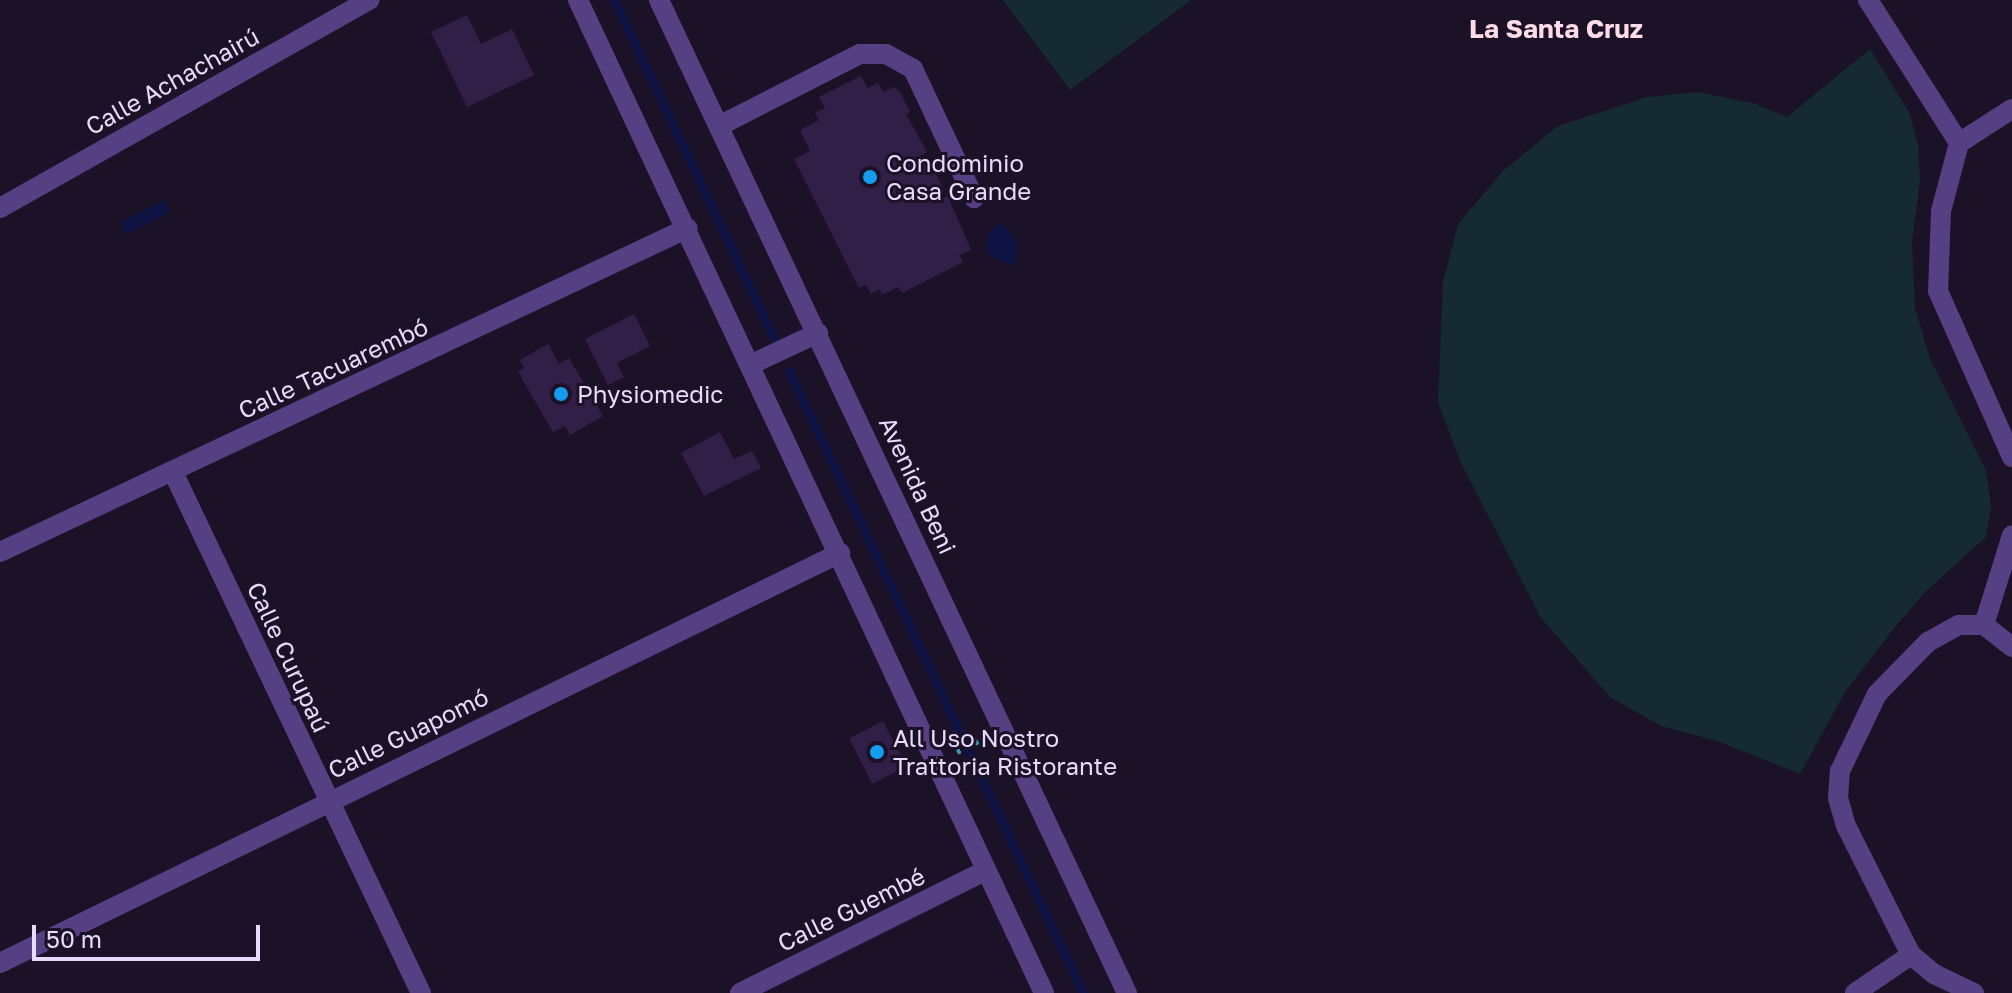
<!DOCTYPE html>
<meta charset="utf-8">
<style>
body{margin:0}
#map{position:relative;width:2012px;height:993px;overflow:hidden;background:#1b1227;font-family:"Golos Text",sans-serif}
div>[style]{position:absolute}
.green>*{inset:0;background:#152a31}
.water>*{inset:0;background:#0e1344;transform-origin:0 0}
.stream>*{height:9px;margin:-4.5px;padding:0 4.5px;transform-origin:4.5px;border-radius:4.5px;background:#0e1344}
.building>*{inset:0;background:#321f47;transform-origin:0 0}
.path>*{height:5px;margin-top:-2.5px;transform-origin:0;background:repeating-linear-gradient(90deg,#3997b2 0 4px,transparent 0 10px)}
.minor>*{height:20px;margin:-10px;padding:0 10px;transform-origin:10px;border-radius:10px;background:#554083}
.dots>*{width:22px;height:22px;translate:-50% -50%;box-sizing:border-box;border:4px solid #1b1227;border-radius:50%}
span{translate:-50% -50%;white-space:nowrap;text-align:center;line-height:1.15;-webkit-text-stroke:6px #1b1227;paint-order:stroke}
.street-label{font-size:24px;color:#e8dafd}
.poi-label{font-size:24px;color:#e8dafd}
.left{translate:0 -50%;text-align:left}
.neighbourhood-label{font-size:26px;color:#fddce8;font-weight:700}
.scale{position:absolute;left:32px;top:925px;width:228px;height:36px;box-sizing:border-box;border:4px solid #e8dafd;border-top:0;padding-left:10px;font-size:24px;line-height:28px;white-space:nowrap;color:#e8dafd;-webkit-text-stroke:6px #1b1227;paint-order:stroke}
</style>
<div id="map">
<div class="green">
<i style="clip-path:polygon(1003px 0,1191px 0,1070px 90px)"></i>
<i style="clip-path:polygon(1870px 49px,1909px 112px,1918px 144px,1920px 180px,1912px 242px,1915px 308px,1930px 359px,1986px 470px,1991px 508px,1986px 537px,1926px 591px,1894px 628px,1845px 692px,1800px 774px,1717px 741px,1661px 726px,1610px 697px,1541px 618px,1461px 463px,1438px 402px,1443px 282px,1458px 224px,1504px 170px,1558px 126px,1647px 97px,1698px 92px,1756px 104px,1787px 117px)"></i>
</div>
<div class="water">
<i style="left:165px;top:200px;width:13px;height:50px;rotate:63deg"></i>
<i style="clip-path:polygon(1002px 222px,1018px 243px,1015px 266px,992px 258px,985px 247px,989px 232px)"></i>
</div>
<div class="stream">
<i style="left:614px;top:0;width:374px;rotate:64.7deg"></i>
<i style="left:789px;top:371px;width:688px;rotate:64.7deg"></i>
</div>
<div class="building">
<i style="clip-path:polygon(467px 15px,481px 44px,512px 29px,534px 75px,467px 107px,431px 32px)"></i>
<i style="clip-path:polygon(861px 76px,868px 88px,878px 83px,883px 92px,894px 87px,900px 92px,910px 112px,906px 114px,927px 152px,914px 159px,917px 163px,928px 158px,944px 190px,931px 197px,934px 203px,948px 196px,971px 250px,959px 255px,963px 262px,902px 293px,898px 287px,882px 295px,879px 289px,871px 294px,866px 285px,859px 288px,794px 159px,810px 151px,800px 130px,819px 120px,815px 113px,825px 108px,819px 97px)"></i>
<i style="clip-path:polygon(634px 314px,650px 346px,617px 363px,624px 377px,608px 385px,585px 339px)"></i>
<i style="clip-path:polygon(548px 344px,559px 364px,569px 358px,603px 416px,570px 435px,565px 426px,553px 432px,518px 372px,524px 368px,520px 360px)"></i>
<i style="clip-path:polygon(720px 432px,734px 459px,752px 451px,761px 468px,704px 496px,681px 453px)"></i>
<i style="left:883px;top:721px;width:51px;height:38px;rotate:63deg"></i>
</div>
<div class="path">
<i style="left:957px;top:752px;width:27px;rotate:-27deg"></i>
</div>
<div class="minor">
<i style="left:578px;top:0;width:1097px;rotate:64.86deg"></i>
<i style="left:659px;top:0;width:1098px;rotate:64.77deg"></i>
<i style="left:1868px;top:0;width:169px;rotate:57.5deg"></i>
<i style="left:1959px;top:143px;width:70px;rotate:104.8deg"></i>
<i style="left:1941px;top:211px;width:80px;rotate:92.1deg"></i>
<i style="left:1938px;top:291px;width:182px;rotate:66deg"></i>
<i style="left:719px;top:126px;width:158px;rotate:-27.1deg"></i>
<i style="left:860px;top:54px;width:26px"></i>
<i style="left:886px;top:54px;width:31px;rotate:29deg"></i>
<i style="left:913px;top:69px;width:143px;rotate:64.7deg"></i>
<i style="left:1959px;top:143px;width:63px;rotate:-32.7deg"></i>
<i style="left:0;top:208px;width:424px;rotate:-29.4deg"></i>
<i style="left:752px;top:364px;width:73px;rotate:-25.2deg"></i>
<i style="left:173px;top:472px;width:577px;rotate:64.55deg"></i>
<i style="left:0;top:552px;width:760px;rotate:-25.22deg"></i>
<i style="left:1984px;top:625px;width:94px;rotate:-72.7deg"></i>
<i style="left:0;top:963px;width:935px;rotate:-26.02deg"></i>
<i style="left:740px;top:993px;width:274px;rotate:-26.5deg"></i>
<i style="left:1855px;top:993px;width:68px;rotate:-34.2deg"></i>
<i style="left:1974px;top:993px;width:44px;rotate:-154.6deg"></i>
<i style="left:1934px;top:974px;width:30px;rotate:-140deg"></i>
<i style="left:1911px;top:955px;width:144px;rotate:-116.7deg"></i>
<i style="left:1846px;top:826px;width:29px;rotate:-106deg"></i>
<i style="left:1838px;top:798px;width:27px;rotate:-86deg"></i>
<i style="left:1840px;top:771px;width:85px;rotate:-64.3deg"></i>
<i style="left:1877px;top:694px;width:73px;rotate:-45.6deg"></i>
<i style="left:1928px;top:642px;width:35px;rotate:-29deg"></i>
<i style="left:1959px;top:625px;width:25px"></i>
<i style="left:1984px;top:625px;width:36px;rotate:38deg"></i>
</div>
<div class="dots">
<i style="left:870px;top:177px;background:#149cef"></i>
<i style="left:561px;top:394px;background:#149cef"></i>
<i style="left:877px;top:752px;background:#149cef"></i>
</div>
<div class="street-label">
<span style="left:172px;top:81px;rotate:-29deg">Calle Achachairú</span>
<span style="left:333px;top:368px;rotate:-25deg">Calle Tacuarembó</span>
<span style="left:918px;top:485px;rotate:65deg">Avenida Beni</span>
<span style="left:289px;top:657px;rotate:65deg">Calle Curupaú</span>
<span style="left:408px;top:733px;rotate:-26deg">Calle Guapomó</span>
<span style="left:851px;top:909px;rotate:-26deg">Calle Guembé</span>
</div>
<div class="poi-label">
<span class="left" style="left:886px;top:177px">Condominio<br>Casa Grande</span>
<span class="left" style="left:577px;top:394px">Physiomedic</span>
<span class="left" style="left:893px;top:752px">All Uso Nostro<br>Trattoria Ristorante</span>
</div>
<div class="neighbourhood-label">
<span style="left:1556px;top:29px">La Santa Cruz</span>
</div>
<div class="scale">50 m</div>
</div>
